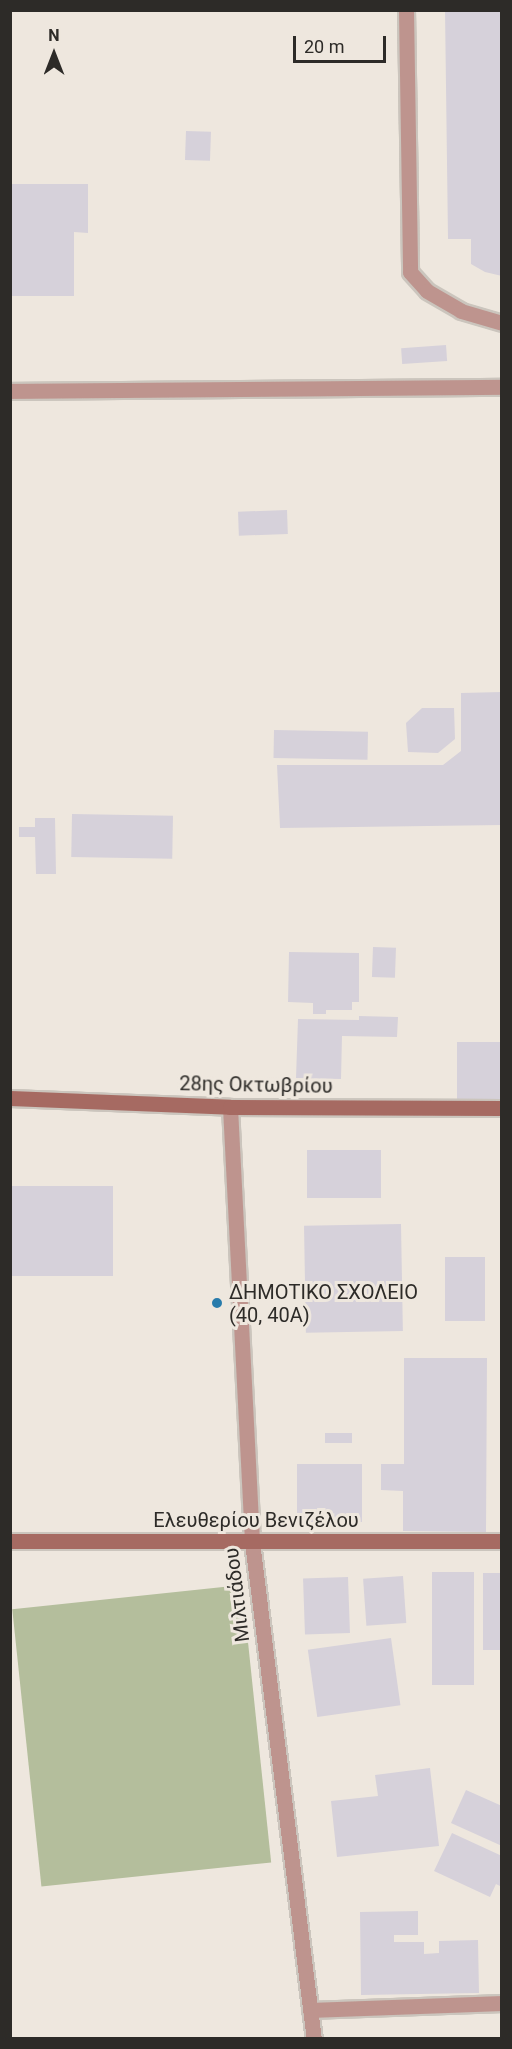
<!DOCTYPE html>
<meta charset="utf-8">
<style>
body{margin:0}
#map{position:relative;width:512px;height:2049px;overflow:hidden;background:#eee7de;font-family:Roboto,sans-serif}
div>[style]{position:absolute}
.green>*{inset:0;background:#b4be9c;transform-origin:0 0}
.building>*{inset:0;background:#d6d1da;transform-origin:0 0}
.roads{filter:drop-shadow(2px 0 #cbc5bd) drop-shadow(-2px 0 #cbc5bd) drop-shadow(0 2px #cbc5bd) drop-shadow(0 -2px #cbc5bd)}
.service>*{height:15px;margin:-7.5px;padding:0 7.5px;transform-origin:7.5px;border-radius:7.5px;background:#be948e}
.minor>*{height:15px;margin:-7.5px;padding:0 7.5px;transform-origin:7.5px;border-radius:7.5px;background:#be948e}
.secondary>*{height:15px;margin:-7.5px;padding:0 7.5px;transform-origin:7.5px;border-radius:7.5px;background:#a66a62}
.dots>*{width:16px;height:16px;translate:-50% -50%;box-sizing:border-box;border:3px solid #eee7de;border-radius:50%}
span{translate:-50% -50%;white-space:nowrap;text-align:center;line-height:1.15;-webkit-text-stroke:6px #eee7de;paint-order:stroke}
.street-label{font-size:20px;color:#2d2b28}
.poi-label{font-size:20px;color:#2d2b28}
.left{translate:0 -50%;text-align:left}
.frame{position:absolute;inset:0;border:12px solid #2d2b28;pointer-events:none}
.north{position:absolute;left:24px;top:24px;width:60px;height:60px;-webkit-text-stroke:4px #eee7de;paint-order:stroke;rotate:0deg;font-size:16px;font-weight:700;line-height:24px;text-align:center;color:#2d2b28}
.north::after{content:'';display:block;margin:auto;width:21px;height:27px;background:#2d2b28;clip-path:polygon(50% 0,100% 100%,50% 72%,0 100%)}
.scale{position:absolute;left:293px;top:36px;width:93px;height:27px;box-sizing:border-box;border:3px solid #2d2b28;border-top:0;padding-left:8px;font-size:18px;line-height:21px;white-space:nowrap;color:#2d2b28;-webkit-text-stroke:4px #eee7de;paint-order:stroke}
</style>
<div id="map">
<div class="green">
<i style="left:242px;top:1585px;width:279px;height:231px;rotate:84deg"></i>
</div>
<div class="building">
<i style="clip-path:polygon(445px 10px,502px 10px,502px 276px,485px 272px,471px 264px,471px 239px,448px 239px)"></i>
<i style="left:186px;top:131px;width:25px;height:29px;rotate:2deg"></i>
<i style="clip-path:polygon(10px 184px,88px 184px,88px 233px,74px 232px,74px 296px,10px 296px)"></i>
<i style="left:446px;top:345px;width:16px;height:45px;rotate:86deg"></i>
<i style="left:287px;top:510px;width:24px;height:49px;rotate:88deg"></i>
<i style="clip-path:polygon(502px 692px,502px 825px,280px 828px,277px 765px,443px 765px,461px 751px,461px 693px)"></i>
<i style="clip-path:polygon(422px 708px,454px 708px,455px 739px,438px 753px,408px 752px,406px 723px)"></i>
<i style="left:274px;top:730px;width:94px;height:28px;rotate:1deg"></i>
<i style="left:72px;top:814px;width:101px;height:43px;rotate:1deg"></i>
<i style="clip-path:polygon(35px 818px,55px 818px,56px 874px,36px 874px,35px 837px,19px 837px,19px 827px,35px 827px)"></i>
<i style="left:373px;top:947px;width:23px;height:30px;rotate:2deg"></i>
<i style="clip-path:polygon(289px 952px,359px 953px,359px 1002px,352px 1002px,352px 1010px,326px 1010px,326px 1014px,313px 1014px,313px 1003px,288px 1002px)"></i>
<i style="clip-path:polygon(359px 1016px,398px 1017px,397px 1037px,342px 1036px,341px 1079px,296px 1078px,298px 1019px,359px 1020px)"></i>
<i style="left:457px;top:1042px;width:45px;height:57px"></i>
<i style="left:307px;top:1150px;width:74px;height:48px"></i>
<i style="left:10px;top:1186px;width:103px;height:90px"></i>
<i style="left:401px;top:1224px;width:107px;height:97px;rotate:89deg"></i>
<i style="left:445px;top:1257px;width:40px;height:64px"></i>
<i style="clip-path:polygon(404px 1358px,487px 1358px,486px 1532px,403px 1531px,403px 1491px,381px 1490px,381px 1464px,404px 1464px)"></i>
<i style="left:325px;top:1433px;width:27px;height:10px"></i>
<i style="left:297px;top:1464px;width:65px;height:58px"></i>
<i style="left:432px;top:1572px;width:42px;height:113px"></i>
<i style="left:483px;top:1573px;width:19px;height:77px"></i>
<i style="left:403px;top:1576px;width:47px;height:40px;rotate:86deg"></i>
<i style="left:348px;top:1577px;width:56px;height:45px;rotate:88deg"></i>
<i style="left:391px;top:1638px;width:68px;height:84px;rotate:82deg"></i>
<i style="clip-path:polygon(430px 1768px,439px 1846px,337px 1857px,331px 1801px,378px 1796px,375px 1775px)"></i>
<i style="clip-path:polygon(466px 1790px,502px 1806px,502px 1846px,451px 1823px)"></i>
<i style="clip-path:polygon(452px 1833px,502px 1856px,502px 1887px,496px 1884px,490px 1897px,434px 1871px)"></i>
<i style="clip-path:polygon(418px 1911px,418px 1935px,394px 1935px,394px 1942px,424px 1942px,424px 1954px,439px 1953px,439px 1941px,478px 1940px,479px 1993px,361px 1995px,360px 1912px)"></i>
</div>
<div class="roads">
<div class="service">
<i style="left:406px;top:10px;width:262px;rotate:89.1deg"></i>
<i style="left:410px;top:272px;width:25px;rotate:48deg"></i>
<i style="left:427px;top:291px;width:39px;rotate:30deg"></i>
<i style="left:461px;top:311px;width:43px;rotate:16.3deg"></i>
</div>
<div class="minor">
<i style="left:10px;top:391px;width:492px;rotate:-0.5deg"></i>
<i style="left:230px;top:1107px;width:436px;rotate:87.1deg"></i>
<i style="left:252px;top:1542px;width:500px;rotate:82.9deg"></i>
<i style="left:310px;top:2010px;width:192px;rotate:-2.1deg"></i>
</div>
<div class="secondary">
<i style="left:10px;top:1098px;width:220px;rotate:2.3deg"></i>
<i style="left:230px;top:1107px;width:272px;rotate:0.2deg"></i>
<i style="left:10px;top:1541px;width:492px"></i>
</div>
</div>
<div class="dots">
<i style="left:217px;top:1303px;background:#287bab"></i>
</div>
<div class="street-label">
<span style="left:256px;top:1085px;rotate:1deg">28ης Οκτωβρίου</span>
<span style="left:256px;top:1520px">Ελευθερίου Βενιζέλου</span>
<span style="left:237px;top:1595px;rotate:-97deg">Μιλτιάδου</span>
</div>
<div class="poi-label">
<span class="left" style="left:229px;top:1304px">ΔΗΜΟΤΙΚΟ ΣΧΟΛΕΙΟ<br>(40, 40Α)</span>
</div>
<div class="frame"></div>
<div class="north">N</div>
<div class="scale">20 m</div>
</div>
